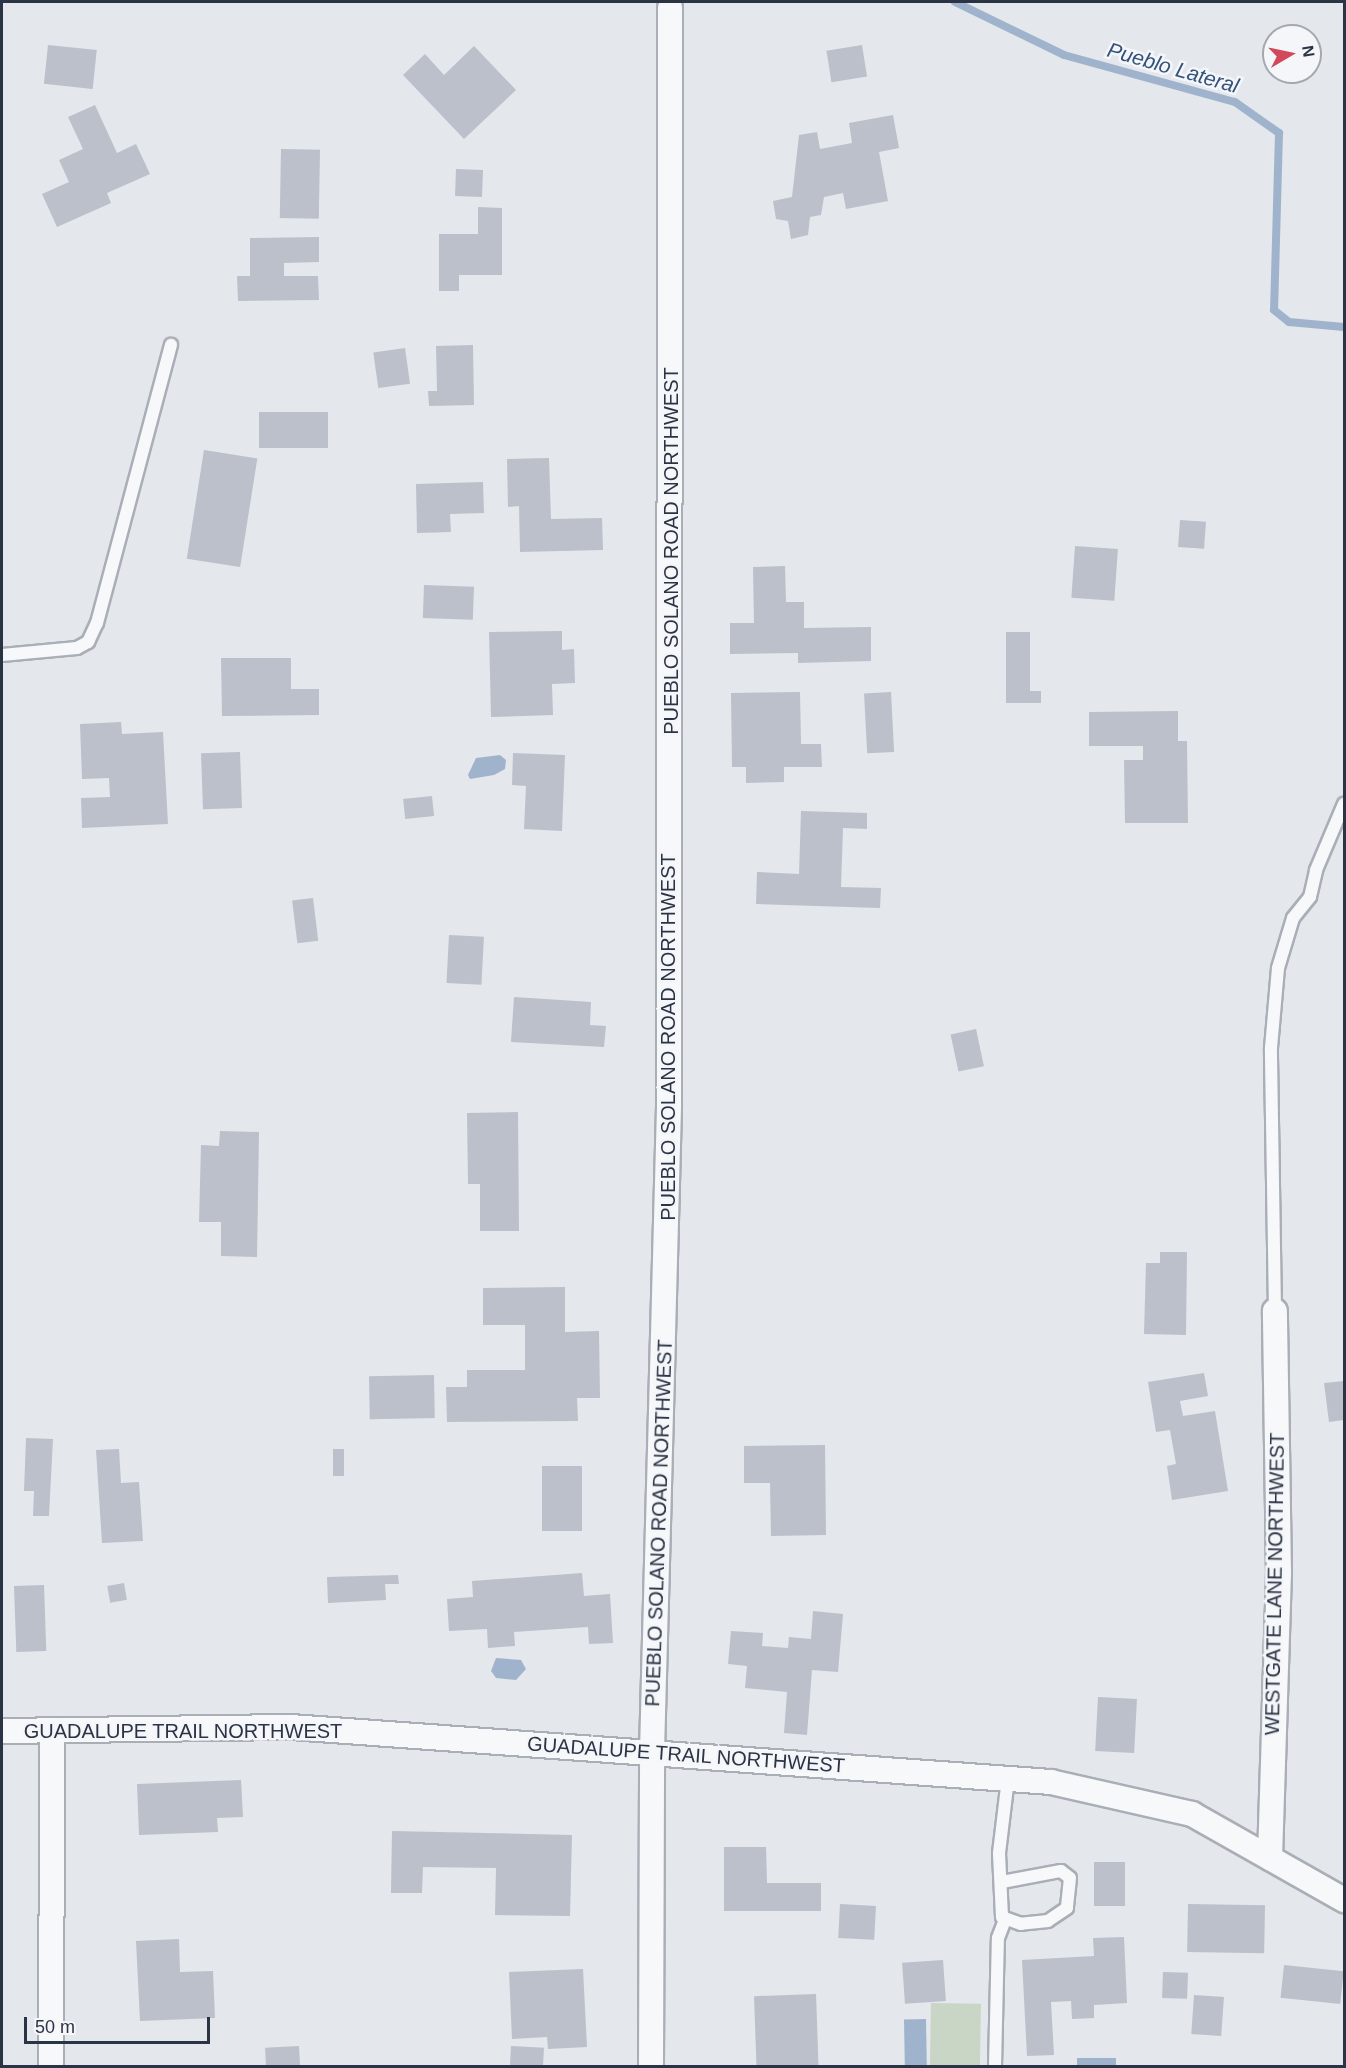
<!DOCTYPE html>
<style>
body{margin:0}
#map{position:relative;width:1346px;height:2068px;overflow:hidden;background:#e4e7ec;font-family:Helvetica,sans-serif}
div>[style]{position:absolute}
.green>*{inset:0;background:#c9d6c5;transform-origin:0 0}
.water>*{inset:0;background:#9fb4cc;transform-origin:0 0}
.stream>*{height:8px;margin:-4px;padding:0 4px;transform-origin:4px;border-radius:4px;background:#9fb4cc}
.building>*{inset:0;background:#bbc0ca;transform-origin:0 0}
.roads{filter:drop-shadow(2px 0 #a9aeb7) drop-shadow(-2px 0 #a9aeb7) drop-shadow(0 2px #a9aeb7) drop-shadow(0 -2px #a9aeb7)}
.service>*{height:12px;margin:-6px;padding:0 6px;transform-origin:6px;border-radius:6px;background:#f7f8fa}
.minor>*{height:24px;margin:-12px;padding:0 12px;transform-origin:12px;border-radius:12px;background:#f7f8fa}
span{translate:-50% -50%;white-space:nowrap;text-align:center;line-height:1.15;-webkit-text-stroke:5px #f4f6f9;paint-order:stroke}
.street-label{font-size:20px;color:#2b3445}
.water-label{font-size:21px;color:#34527a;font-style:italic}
.frame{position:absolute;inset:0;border:3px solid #2b3445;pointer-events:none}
.north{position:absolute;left:1262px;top:24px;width:60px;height:60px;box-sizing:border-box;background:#f4f6f9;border:2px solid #a4a8b1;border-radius:50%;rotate:81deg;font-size:16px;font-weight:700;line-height:24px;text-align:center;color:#2b3445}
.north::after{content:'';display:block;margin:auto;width:21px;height:27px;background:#d1495b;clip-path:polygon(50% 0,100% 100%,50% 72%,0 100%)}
.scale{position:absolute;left:24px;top:2017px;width:186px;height:27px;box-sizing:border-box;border:3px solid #2b3445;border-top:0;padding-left:8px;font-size:18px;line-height:21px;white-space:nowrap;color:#2b3445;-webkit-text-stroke:4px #f4f6f9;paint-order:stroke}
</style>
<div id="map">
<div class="green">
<i style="left:931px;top:2003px;width:50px;height:63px;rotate:1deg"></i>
</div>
<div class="water">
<i style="clip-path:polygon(500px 755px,506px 760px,505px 769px,494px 775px,470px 779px,468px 775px,476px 758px)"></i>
<i style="clip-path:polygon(496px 1658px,521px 1660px,526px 1669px,516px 1680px,496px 1678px,491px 1671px)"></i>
<i style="left:926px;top:2019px;width:47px;height:22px;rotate:89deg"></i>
<i style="left:1077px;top:2058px;width:39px;height:8px"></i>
</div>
<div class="stream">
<i style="left:955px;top:2px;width:121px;rotate:25.9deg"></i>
<i style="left:1064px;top:55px;width:177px;rotate:15.4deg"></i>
<i style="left:1235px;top:102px;width:54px;rotate:35.2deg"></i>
<i style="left:1279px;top:133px;width:177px;rotate:91.6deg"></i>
<i style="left:1274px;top:310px;width:19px;rotate:39deg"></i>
<i style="left:1289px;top:322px;width:55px;rotate:5.2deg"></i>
</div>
<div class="building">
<i style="left:48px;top:45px;width:49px;height:39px;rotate:6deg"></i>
<i style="left:862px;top:45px;width:32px;height:36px;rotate:81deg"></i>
<i style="clip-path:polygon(474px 46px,516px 90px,464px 139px,403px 75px,425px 54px,444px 75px)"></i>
<i style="clip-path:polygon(95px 105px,117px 153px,136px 144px,150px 174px,107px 193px,111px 203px,57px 227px,42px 194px,69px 182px,59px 160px,83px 149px,68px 117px)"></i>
<i style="clip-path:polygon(893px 115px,899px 148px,879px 152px,888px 201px,846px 209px,843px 193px,824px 197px,821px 215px,810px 217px,808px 235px,791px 239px,788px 221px,776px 219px,773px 201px,792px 197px,799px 135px,817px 132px,820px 149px,852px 143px,849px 123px)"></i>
<i style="left:281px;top:149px;width:39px;height:69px;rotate:1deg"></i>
<i style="left:456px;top:169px;width:27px;height:27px;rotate:2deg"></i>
<i style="clip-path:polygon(478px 207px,502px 208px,502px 275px,459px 275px,459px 291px,439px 291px,439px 234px,478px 234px)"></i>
<i style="clip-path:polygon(319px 237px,319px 262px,284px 263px,284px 276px,318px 276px,319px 300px,238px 301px,237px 276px,250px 276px,250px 238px)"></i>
<i style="clip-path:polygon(473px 345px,474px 405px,429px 406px,428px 391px,437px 391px,436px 346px)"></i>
<i style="left:405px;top:348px;width:36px;height:32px;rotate:82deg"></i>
<i style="left:328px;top:412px;width:36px;height:69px;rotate:90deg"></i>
<i style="left:204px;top:450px;width:54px;height:110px;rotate:9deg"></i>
<i style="clip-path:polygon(549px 458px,551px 519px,602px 518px,603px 550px,520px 552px,519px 506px,508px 507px,507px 459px)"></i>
<i style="clip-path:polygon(483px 482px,484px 513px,450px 514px,451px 532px,417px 533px,416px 484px)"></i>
<i style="left:1180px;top:520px;width:26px;height:27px;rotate:4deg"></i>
<i style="left:1075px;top:546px;width:43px;height:52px;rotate:4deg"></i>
<i style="clip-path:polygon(785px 566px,786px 602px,804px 602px,804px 628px,871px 627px,871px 661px,798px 663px,798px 653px,730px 654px,730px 623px,754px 623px,753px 567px)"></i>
<i style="left:424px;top:585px;width:50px;height:33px;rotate:2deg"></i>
<i style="clip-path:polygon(562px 631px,562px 650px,574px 649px,575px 683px,552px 684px,553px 715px,491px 717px,489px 632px)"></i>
<i style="clip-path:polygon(1006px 632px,1030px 632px,1030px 691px,1041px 691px,1041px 703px,1006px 703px)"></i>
<i style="clip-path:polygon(221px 658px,291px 658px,291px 689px,319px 689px,319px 715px,222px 716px)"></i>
<i style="clip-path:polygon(800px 692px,801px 744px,821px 744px,822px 767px,784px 767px,784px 782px,746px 783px,746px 767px,732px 767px,731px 693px)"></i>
<i style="left:891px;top:692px;width:60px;height:27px;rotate:87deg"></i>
<i style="clip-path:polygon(1178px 711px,1178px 741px,1187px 741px,1188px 823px,1125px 823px,1124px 760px,1143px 760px,1143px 746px,1089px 746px,1089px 712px)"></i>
<i style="clip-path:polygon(121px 722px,122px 734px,163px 732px,168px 824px,82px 828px,81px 798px,110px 797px,109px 778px,82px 779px,80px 724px)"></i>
<i style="left:240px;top:752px;width:56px;height:39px;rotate:88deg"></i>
<i style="clip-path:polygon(513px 753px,565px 755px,562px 831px,524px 829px,526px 786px,512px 785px)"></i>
<i style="left:432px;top:796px;width:20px;height:29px;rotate:84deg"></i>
<i style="clip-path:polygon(801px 811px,867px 813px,867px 829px,843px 828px,841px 887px,881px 888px,880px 908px,756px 904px,757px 872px,799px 874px)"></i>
<i style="left:313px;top:898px;width:43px;height:21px;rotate:83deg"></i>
<i style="left:449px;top:935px;width:35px;height:48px;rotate:3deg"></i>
<i style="clip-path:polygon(514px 997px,591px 1002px,590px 1025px,606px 1026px,604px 1047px,511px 1042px)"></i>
<i style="left:976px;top:1029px;width:38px;height:26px;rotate:78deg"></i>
<i style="clip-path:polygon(518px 1112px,519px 1231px,480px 1231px,480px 1184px,468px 1184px,467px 1113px)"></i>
<i style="clip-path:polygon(220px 1131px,259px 1132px,257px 1257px,221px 1256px,221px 1222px,199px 1222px,201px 1145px,219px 1146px)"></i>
<i style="clip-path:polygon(1160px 1252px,1187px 1252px,1186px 1335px,1144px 1334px,1146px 1263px,1160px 1263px)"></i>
<i style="clip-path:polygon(565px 1287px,565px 1332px,599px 1331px,600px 1398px,577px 1398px,578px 1421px,447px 1422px,446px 1387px,467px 1387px,467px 1370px,525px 1370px,525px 1325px,483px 1325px,483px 1288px)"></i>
<i style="clip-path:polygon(1204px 1373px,1208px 1396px,1180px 1401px,1183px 1416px,1215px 1411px,1228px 1491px,1172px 1500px,1167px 1466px,1176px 1464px,1170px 1430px,1156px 1432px,1148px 1382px)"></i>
<i style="left:434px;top:1375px;width:43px;height:65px;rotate:89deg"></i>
<i style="clip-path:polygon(1344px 1381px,1344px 1420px,1329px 1422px,1324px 1383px)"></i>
<i style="clip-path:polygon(26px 1438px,53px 1439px,49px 1516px,33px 1516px,34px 1491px,24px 1491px)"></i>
<i style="clip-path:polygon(825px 1445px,826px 1535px,771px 1536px,770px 1483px,744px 1483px,744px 1446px)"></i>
<i style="clip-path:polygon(119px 1449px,121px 1483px,139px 1482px,143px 1541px,102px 1543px,96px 1450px)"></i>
<i style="left:333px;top:1449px;width:11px;height:27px"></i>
<i style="left:542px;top:1466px;width:40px;height:65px"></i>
<i style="clip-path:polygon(582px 1573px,584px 1596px,610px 1594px,613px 1643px,589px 1644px,588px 1627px,514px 1632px,515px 1646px,488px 1648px,487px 1629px,449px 1631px,447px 1599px,473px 1597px,472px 1581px)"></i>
<i style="clip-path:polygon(398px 1575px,399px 1584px,385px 1584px,386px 1600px,328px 1603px,327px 1577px)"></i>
<i style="left:124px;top:1583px;width:17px;height:17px;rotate:80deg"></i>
<i style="left:44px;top:1585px;width:66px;height:30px;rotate:88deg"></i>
<i style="clip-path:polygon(813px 1611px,843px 1614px,838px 1672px,812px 1670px,807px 1735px,784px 1733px,787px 1692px,745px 1688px,747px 1666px,728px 1664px,731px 1631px,763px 1633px,762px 1646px,788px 1648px,789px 1637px,811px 1639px)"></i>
<i style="left:1098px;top:1697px;width:39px;height:54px;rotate:3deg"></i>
<i style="clip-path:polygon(241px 1780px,243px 1817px,217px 1818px,218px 1832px,139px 1835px,137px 1784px)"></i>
<i style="clip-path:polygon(392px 1831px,572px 1835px,570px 1916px,495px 1915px,496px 1868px,423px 1867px,422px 1893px,391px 1893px)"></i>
<i style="clip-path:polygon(724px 1847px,766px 1847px,767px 1883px,821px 1883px,821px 1911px,724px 1911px)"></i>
<i style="left:1094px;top:1862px;width:31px;height:44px"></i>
<i style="left:840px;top:1904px;width:36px;height:34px;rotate:3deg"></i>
<i style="left:1188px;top:1904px;width:77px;height:48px;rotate:1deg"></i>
<i style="clip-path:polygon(1124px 1937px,1127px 2003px,1094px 2005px,1094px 2018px,1072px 2019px,1071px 2001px,1051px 2002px,1054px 2055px,1027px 2056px,1022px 1960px,1094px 1956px,1093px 1938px)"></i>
<i style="clip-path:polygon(179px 1939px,180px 1972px,213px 1971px,215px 2018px,140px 2021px,136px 1941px)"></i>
<i style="left:943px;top:1960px;width:41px;height:41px;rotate:86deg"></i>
<i style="left:1284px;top:1965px;width:60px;height:33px;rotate:6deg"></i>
<i style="clip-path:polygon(583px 1969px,587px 2047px,548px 2049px,547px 2037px,512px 2039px,509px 1972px)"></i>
<i style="left:1163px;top:1972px;width:25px;height:26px;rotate:2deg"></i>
<i style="left:816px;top:1994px;width:72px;height:62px;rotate:88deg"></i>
<i style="left:1194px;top:1995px;width:30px;height:39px;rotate:4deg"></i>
<i style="left:299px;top:2046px;width:20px;height:34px;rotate:87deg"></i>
<i style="left:511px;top:2046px;width:33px;height:20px;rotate:3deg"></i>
</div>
<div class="roads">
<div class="service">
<i style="left:2px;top:655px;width:75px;rotate:-5.3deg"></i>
<i style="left:77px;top:648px;width:13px;rotate:-29deg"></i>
<i style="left:88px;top:642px;width:21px;rotate:-65deg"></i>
<i style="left:97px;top:623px;width:288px;rotate:-75.1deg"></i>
<i style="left:1275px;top:1311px;width:263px;rotate:-90.9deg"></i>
<i style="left:1271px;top:1048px;width:80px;rotate:-85deg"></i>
<i style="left:1278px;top:968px;width:52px;rotate:-73.3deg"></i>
<i style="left:1293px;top:918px;width:27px;rotate:-51deg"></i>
<i style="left:1310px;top:897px;width:28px;rotate:-77deg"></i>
<i style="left:1316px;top:870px;width:72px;rotate:-67deg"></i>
<i style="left:1002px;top:1882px;width:60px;rotate:-10.6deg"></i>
<i style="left:1061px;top:1871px;width:11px;rotate:38deg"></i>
<i style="left:1070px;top:1878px;width:30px;rotate:96deg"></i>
<i style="left:1067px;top:1908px;width:23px;rotate:146deg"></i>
<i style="left:1048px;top:1921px;width:27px;rotate:174deg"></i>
<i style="left:1021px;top:1924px;width:20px;rotate:-160deg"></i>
<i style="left:1002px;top:1917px;width:64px;rotate:-92.7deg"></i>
<i style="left:999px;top:1853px;width:75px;rotate:-83.1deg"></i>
<i style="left:995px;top:2066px;width:128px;rotate:-88.7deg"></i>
<i style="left:998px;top:1938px;width:19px;rotate:-69deg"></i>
</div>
<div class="minor">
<i style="left:2px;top:1731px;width:289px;rotate:-0.8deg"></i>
<i style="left:291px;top:1727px;width:762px;rotate:4.14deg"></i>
<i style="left:1051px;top:1782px;width:145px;rotate:12.8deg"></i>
<i style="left:1192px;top:1814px;width:175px;rotate:29.5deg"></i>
<i style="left:1270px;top:1858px;width:284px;rotate:-88.2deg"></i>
<i style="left:1279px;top:1574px;width:263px;rotate:-90.9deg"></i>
<i style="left:51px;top:2066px;width:335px;rotate:-89.8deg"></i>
<i style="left:651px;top:2066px;width:314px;rotate:-89.8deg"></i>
<i style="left:652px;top:1752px;width:647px;rotate:-88.49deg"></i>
<i style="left:669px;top:1105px;width:1097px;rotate:-89.95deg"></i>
</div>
</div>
<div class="street-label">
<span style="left:671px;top:551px;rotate:-90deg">PUEBLO SOLANO ROAD NORTHWEST</span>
<span style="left:668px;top:1037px;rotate:-90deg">PUEBLO SOLANO ROAD NORTHWEST</span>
<span style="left:659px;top:1523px;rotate:-88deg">PUEBLO SOLANO ROAD NORTHWEST</span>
<span style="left:1275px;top:1584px;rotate:-89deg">WESTGATE LANE NORTHWEST</span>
<span style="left:183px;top:1731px">GUADALUPE TRAIL NORTHWEST</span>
<span style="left:686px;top:1755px;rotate:4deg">GUADALUPE TRAIL NORTHWEST</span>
</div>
<div class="water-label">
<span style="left:1173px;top:68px;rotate:16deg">Pueblo Lateral</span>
</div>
<div class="frame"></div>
<div class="north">N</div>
<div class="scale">50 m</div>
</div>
